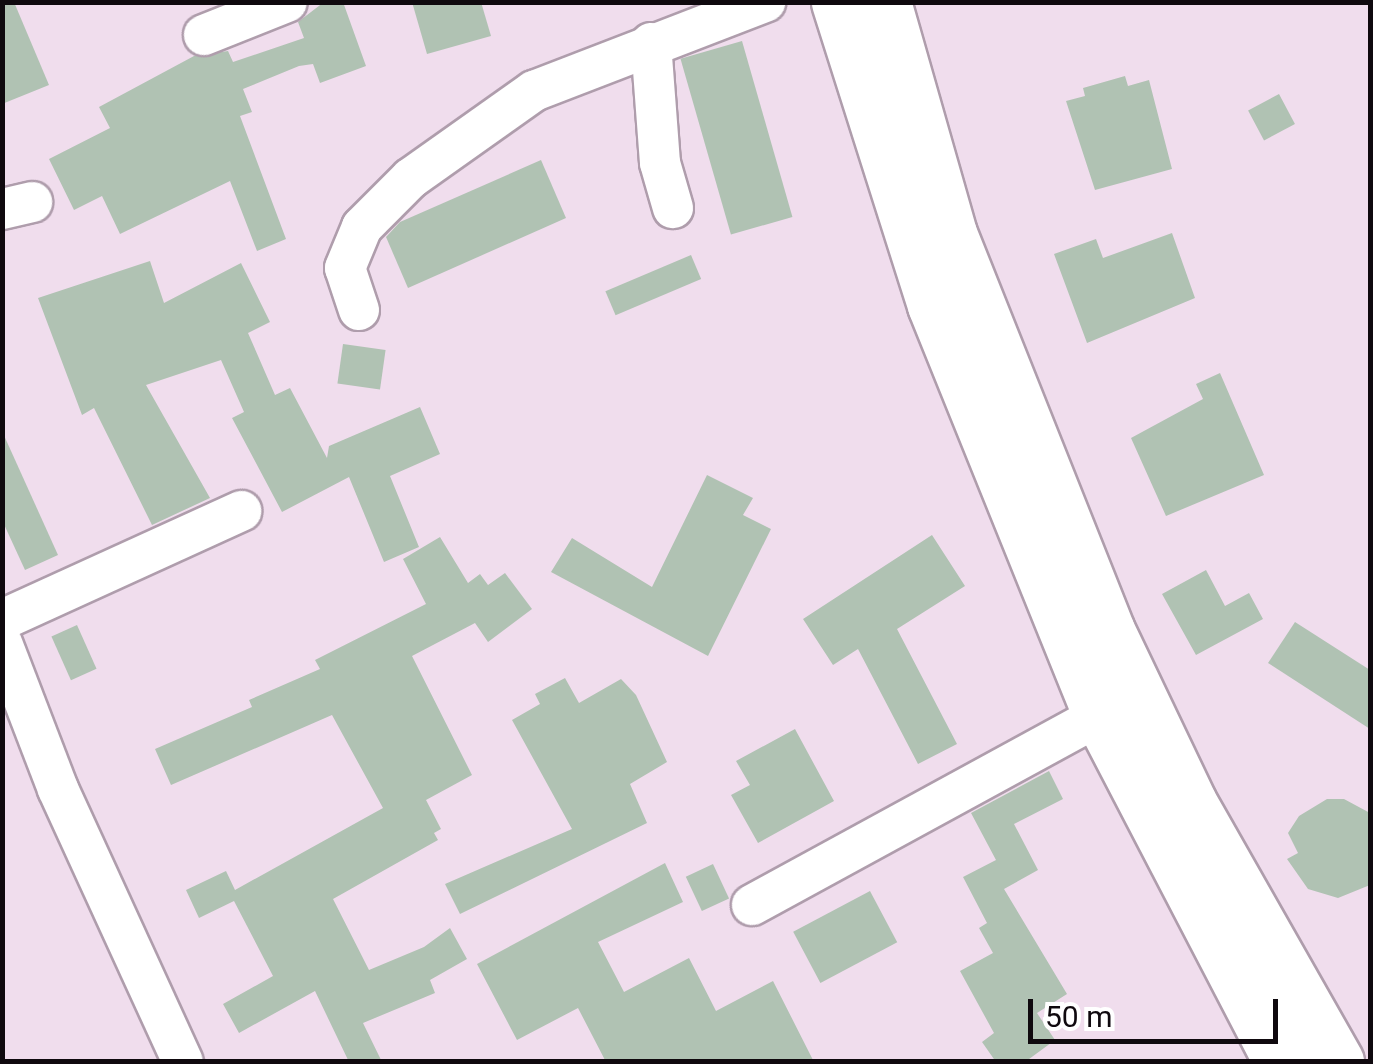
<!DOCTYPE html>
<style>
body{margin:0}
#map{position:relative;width:1373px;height:1064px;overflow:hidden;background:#f0dded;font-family:Roboto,sans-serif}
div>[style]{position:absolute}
.building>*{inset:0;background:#b0c2b3;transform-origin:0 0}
.roads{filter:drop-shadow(2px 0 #af9dac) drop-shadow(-2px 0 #af9dac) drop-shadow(0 2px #af9dac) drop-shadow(0 -2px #af9dac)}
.minor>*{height:40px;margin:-20px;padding:0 20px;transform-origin:20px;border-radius:20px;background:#fff}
.secondary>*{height:55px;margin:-27.5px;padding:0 27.5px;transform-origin:27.5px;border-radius:27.5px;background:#fff}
span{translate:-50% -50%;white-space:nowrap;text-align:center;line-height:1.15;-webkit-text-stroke:8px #fff;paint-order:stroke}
.frame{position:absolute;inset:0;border:5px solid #0f090e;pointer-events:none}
.scale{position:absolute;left:1028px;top:999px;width:250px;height:45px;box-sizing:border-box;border:5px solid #0f090e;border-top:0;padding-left:12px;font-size:30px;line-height:35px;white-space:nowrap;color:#0f090e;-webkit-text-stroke:8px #fff;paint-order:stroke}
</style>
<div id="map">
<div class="building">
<i style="clip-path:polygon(2px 2px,14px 2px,49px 85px,2px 104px)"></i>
<i style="clip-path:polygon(324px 2px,343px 2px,366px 66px,320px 83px,313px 64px,299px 66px,243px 89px,252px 112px,240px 116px,286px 239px,257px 251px,230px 181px,120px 234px,102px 196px,74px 210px,49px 159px,110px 128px,99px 107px,194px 56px,228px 51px,233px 62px,304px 38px,298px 22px)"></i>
<i style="clip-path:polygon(412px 2px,481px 2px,491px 36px,427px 54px)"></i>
<i style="left:742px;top:41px;width:183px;height:64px;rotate:74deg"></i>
<i style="clip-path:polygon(1125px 76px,1128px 86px,1149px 80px,1172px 169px,1095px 190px,1066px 101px,1085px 96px,1083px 88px)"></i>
<i style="left:1279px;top:94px;width:34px;height:35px;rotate:62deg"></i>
<i style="clip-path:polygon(541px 160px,566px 218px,408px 288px,386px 237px,400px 222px)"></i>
<i style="clip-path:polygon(1172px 233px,1195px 298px,1087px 343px,1054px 254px,1096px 239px,1103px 258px)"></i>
<i style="left:691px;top:255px;width:26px;height:93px;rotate:67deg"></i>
<i style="clip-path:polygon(150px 261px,164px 303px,241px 263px,270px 322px,248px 333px,275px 395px,290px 388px,327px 458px,329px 446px,420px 407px,440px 454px,390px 476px,419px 547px,384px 562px,349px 477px,282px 512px,232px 418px,244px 412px,221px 360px,146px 385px,210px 498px,152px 525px,94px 408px,82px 415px,38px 298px)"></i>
<i style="left:343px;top:344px;width:43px;height:40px;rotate:8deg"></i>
<i style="clip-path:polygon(1220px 373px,1264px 475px,1166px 516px,1131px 438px,1203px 399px,1196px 384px)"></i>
<i style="clip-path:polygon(2px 431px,58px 555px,25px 570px,2px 520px)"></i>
<i style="clip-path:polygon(707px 475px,753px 498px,743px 515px,771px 529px,708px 656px,551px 572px,572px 538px,652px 587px)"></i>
<i style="clip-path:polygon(932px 535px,965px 586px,897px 629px,957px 744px,918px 764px,858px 649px,833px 665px,803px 619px)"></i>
<i style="clip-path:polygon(440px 537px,468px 583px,480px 574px,488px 585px,505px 573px,532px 609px,488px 642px,475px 623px,412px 656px,472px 775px,426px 800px,441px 829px,434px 833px,438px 840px,333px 899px,369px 970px,424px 947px,450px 928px,467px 959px,430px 980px,435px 993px,363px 1023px,382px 1062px,349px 1062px,315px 991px,239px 1033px,223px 1004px,273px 976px,234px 901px,199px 918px,186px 890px,226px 871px,235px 890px,383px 808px,332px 715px,171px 785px,155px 749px,252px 707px,249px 700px,320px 669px,315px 660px,426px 604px,403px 559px)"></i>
<i style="clip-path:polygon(1206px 570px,1225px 606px,1249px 593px,1263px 619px,1196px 655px,1162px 594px)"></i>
<i style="clip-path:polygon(1295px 622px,1370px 670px,1370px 729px,1268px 663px)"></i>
<i style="left:77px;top:625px;width:48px;height:28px;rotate:66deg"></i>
<i style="clip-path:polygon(565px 678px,579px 703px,621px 679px,636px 695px,667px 762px,630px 784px,647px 823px,460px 914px,445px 884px,572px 829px,512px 720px,540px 704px,535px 694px)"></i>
<i style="clip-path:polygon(795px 729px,834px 801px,758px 843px,731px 795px,750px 785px,736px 761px)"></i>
<i style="clip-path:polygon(1049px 771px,1063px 799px,1014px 824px,1038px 870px,1004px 889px,1067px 994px,1037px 1013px,1055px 1040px,1025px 1062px,996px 1062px,982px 1042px,994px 1033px,960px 971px,993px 953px,979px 928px,987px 923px,963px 877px,996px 860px,971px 813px)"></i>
<i style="clip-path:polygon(1327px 799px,1344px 799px,1370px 813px,1370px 885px,1338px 898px,1308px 889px,1287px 859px,1298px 853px,1288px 833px,1299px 816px)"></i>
<i style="clip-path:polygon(665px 863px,683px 902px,598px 942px,624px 992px,689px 958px,716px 1011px,773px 981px,814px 1062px,606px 1062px,578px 1008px,517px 1040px,477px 964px)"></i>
<i style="left:713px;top:864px;width:38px;height:30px;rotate:65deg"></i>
<i style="left:870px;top:891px;width:58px;height:87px;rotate:62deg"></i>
</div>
<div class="roads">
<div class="minor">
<i style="left:204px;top:35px;width:89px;rotate:-21.7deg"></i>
<i style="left:651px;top:43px;width:120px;rotate:85.7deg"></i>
<i style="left:660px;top:163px;width:47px;rotate:73.9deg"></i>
<i style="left:2px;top:209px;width:31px;rotate:-13deg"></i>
<i style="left:359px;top:310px;width:44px;rotate:-108.4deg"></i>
<i style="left:345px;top:268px;width:44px;rotate:-67.5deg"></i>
<i style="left:362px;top:227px;width:69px;rotate:-45deg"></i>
<i style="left:411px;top:178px;width:151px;rotate:-35.3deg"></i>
<i style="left:534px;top:91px;width:248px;rotate:-21.1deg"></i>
<i style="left:2px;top:620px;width:263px;rotate:-24.5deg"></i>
<i style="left:2px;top:643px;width:156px;rotate:69deg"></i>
<i style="left:58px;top:789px;width:300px;rotate:65.4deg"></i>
<i style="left:752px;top:905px;width:397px;rotate:-28.6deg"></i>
</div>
<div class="secondary">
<i style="left:839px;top:2px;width:318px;rotate:72.4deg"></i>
<i style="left:935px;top:305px;width:442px;rotate:68deg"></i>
<i style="left:1101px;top:715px;width:391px;rotate:62.5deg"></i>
<i style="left:883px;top:2px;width:241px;rotate:74.1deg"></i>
<i style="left:949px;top:234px;width:427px;rotate:68.3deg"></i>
<i style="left:1107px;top:631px;width:191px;rotate:64.5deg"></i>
<i style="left:1189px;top:803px;width:298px;rotate:60.4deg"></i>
</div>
</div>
<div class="frame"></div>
<div class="scale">50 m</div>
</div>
